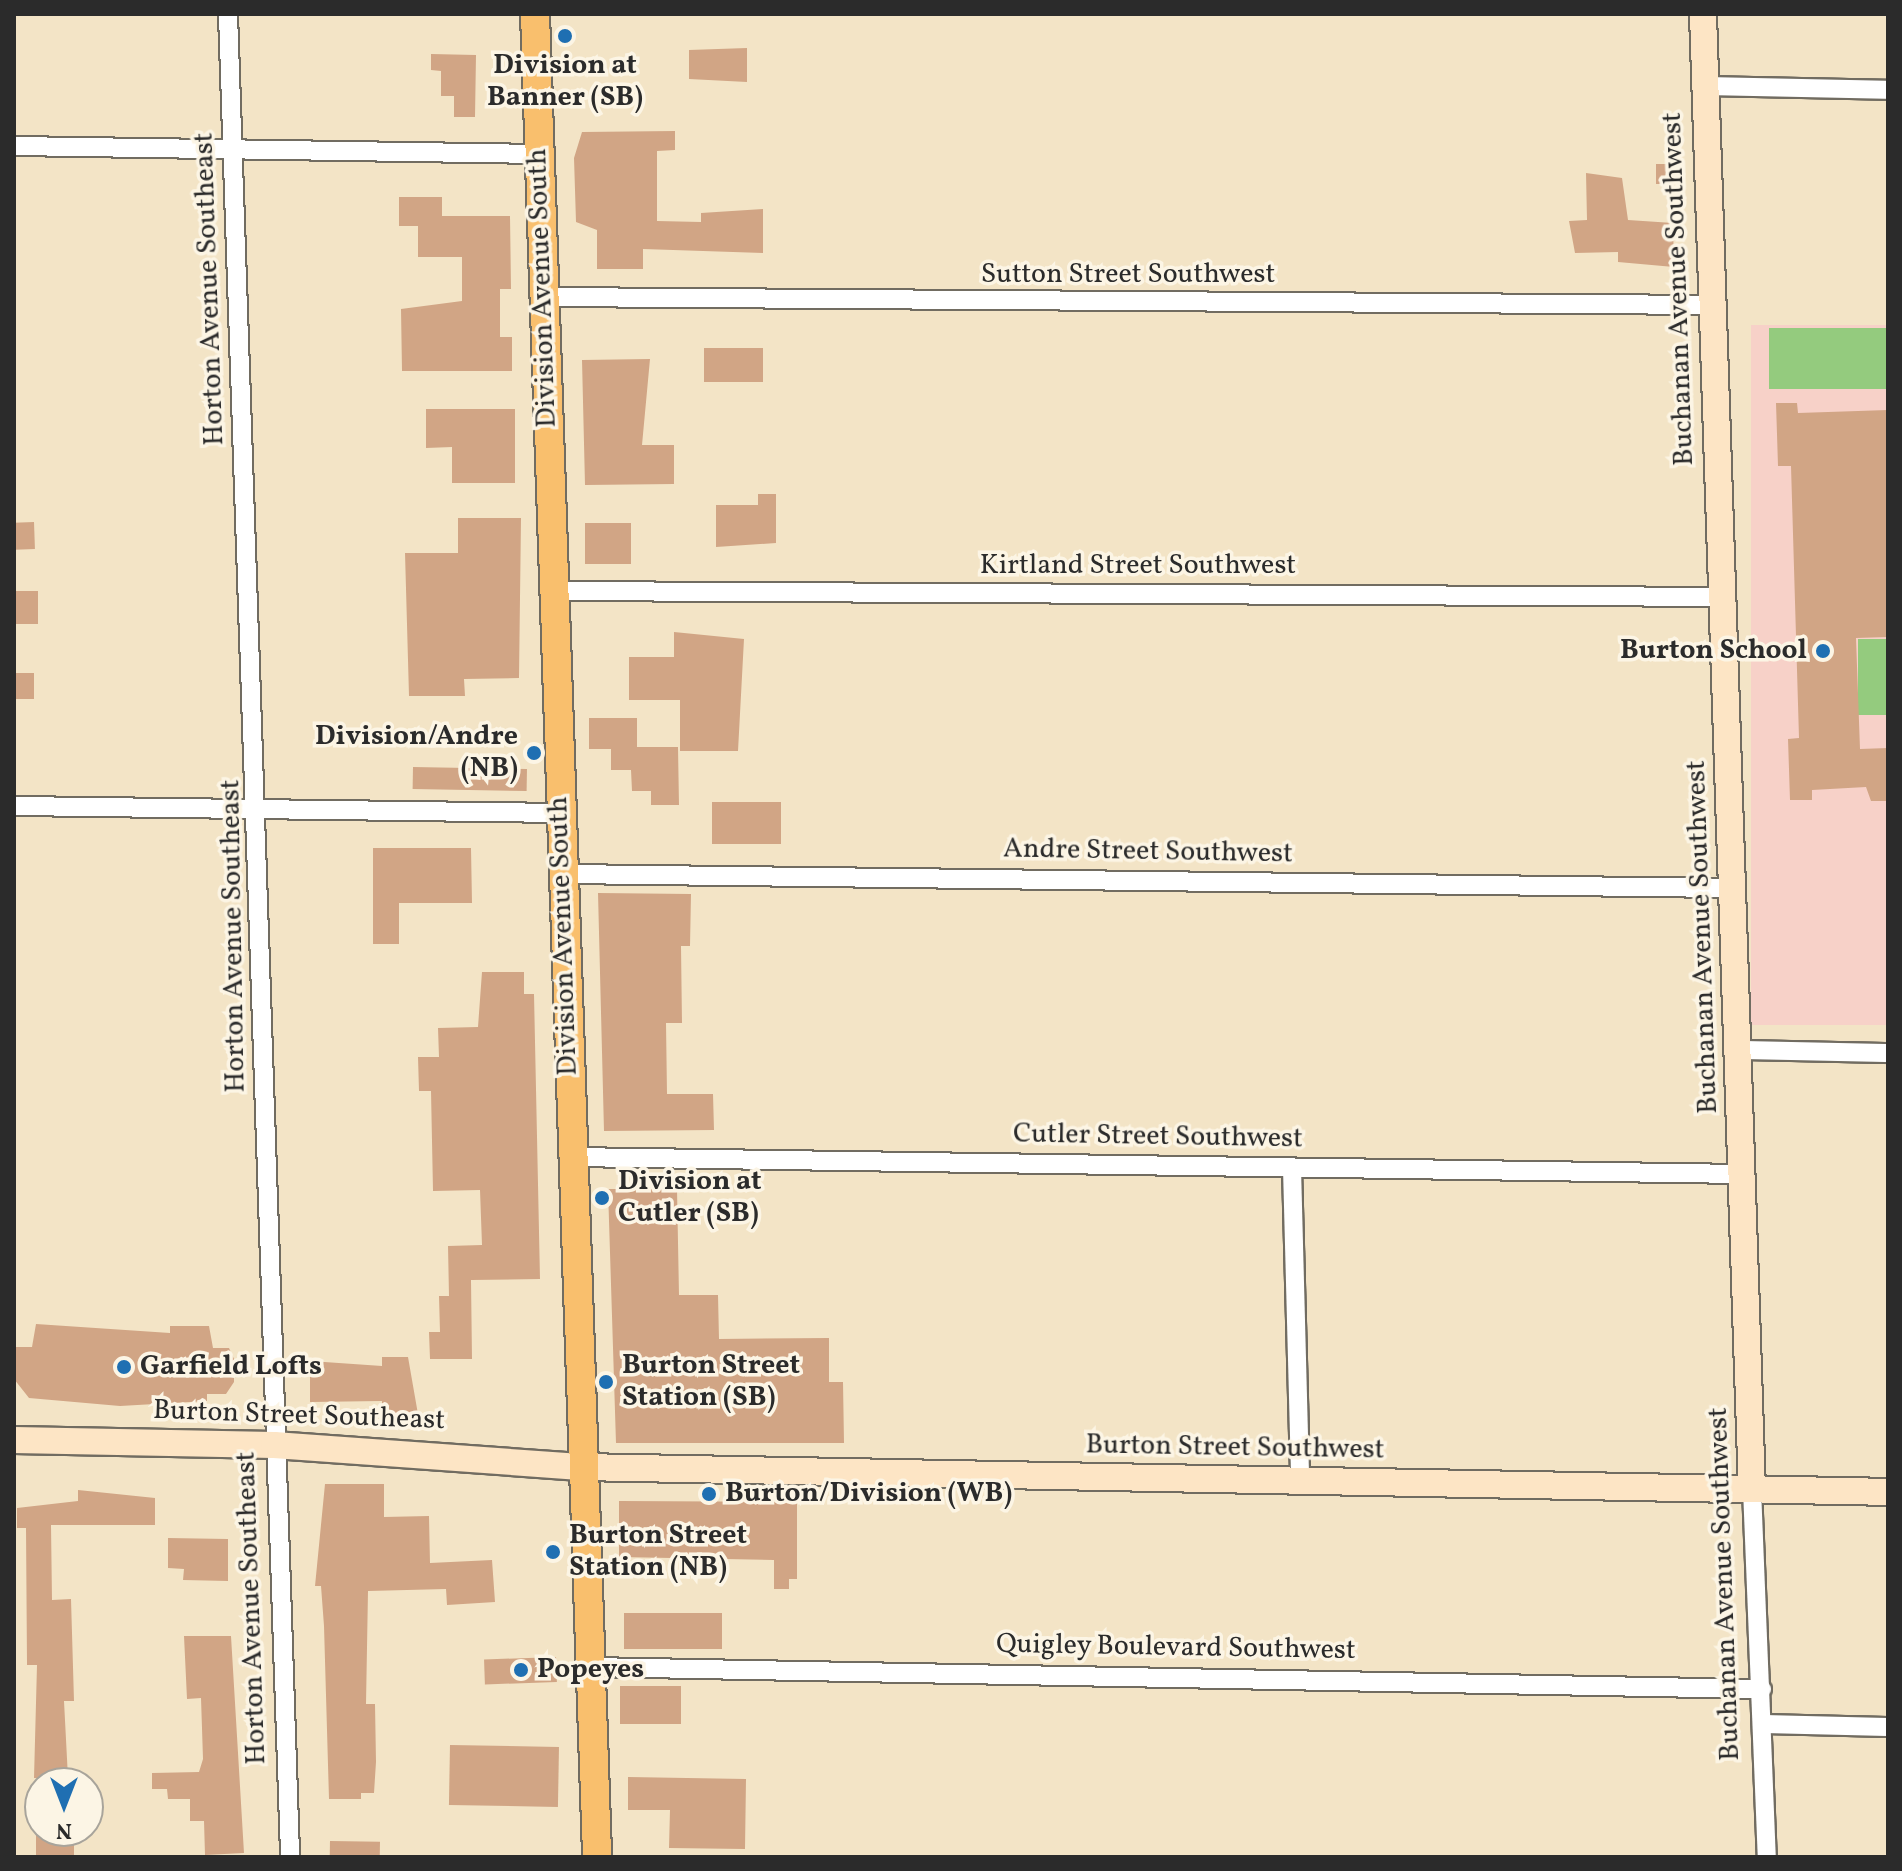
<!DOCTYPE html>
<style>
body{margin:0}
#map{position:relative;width:1902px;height:1871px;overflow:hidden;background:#f3e4c6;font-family:Vollkorn,serif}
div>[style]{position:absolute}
.built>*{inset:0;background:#f7d1c8;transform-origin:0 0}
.green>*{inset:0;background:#94cb7e;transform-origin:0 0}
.building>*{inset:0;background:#d1a585;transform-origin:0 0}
.roads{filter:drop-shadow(2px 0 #716c61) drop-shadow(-2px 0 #716c61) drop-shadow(0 2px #716c61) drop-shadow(0 -2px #716c61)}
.street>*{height:18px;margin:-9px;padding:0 9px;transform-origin:9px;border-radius:9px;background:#fff}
.secondary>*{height:26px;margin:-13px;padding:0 13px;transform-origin:13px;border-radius:13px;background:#fde5c5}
.primary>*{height:28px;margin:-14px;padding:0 14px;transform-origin:14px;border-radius:14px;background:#f9bf6d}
.dots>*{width:22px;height:22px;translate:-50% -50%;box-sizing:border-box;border:4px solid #fcf5e5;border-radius:50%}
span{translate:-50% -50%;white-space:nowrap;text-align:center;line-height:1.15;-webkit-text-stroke:7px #fcf5e5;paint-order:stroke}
.poi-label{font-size:28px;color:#2b2b2b;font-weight:700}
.right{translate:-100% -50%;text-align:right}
.left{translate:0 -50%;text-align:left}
.street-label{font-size:28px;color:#2b2b2b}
.frame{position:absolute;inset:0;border:16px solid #2b2b2b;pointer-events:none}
.north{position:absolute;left:24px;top:1767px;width:80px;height:80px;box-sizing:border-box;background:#fcf5e5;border:2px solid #a8a49b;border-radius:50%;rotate:180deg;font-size:22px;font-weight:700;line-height:32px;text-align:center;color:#2b2b2b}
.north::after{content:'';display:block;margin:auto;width:28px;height:36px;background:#1f6fb2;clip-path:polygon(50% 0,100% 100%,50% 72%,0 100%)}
</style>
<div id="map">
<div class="built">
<i style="left:1888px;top:325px;width:700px;height:137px;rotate:90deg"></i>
</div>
<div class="green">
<i style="left:1888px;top:328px;width:61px;height:119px;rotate:90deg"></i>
<i style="left:1858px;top:639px;width:30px;height:76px"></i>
</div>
<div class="building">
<i style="clip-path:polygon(747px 48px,747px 82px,689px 79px,689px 50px)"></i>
<i style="clip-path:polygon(431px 54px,476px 55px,475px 117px,454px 117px,454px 96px,441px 96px,441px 71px,431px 70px)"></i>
<i style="clip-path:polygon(675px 131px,675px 150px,657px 151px,657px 221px,701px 222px,701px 213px,763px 209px,763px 253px,643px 249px,643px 269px,597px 269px,597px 230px,576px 222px,574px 158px,582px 132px)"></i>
<i style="left:1656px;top:164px;width:16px;height:20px"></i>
<i style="clip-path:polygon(1586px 173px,1622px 178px,1628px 220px,1673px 223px,1674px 267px,1618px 262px,1618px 252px,1575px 253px,1569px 221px,1587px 220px)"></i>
<i style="clip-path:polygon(399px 197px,442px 197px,442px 216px,510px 216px,511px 289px,500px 289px,500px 337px,512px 337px,512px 371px,402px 371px,401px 309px,462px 301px,462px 257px,418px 257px,418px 226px,399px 226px)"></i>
<i style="left:704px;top:348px;width:59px;height:34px"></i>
<i style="clip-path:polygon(650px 359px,642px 445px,674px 445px,674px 484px,585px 485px,582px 360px)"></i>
<i style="clip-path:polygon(1776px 403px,1797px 403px,1798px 413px,1888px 410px,1888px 637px,1856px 638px,1860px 749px,1888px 748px,1888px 801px,1871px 801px,1866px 787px,1812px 790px,1812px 800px,1790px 800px,1788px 739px,1799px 738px,1791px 466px,1778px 466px)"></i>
<i style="clip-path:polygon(426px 409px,515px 409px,515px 483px,452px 483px,452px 447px,426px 448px)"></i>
<i style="clip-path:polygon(758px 494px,776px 494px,776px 543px,716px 547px,716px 505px,758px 505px)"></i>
<i style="clip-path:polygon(458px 518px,521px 518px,519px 678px,464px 679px,465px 696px,409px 696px,405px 553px,458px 553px)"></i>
<i style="left:34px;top:522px;width:27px;height:20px;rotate:88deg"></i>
<i style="left:585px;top:523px;width:46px;height:41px"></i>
<i style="left:38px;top:591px;width:33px;height:24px;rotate:90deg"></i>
<i style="clip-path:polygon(674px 632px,744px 639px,738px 751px,680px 751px,680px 700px,629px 700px,629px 657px,674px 657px)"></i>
<i style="left:34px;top:673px;width:26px;height:20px;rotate:90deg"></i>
<i style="clip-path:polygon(589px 718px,637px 718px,637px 747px,678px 747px,679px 805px,651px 805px,651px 791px,632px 791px,631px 770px,611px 770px,611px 749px,589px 749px)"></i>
<i style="left:413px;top:767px;width:114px;height:22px;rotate:1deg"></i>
<i style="left:712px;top:802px;width:69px;height:42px"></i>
<i style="clip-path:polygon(373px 848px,471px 848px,472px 903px,399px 903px,399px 944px,373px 944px)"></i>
<i style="clip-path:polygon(598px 893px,691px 894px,690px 946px,681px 946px,682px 1023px,666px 1023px,667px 1094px,713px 1094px,714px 1130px,604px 1131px)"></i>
<i style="clip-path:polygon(482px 972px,524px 972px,524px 994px,534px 994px,540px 1279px,471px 1280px,472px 1359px,430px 1359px,429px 1332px,440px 1332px,439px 1296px,449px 1296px,448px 1246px,482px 1245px,480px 1190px,433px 1191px,431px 1091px,419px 1091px,418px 1057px,439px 1057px,438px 1028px,478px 1027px)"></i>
<i style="clip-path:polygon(608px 1189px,677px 1189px,679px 1295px,718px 1295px,719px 1339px,829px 1338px,829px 1382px,843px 1382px,844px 1443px,616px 1443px)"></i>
<i style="clip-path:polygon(36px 1324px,170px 1333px,170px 1326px,209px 1326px,213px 1348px,229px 1348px,234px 1359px,234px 1382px,226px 1394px,207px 1394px,207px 1401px,120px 1406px,29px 1398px,14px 1379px,15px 1347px,32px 1347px)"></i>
<i style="clip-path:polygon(382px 1357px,408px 1357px,419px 1420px,382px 1420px,382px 1401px,310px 1402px,310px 1361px,382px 1366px)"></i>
<i style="clip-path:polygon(325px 1484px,384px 1484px,384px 1517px,429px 1516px,430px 1563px,492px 1560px,495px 1602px,447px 1605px,446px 1589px,368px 1591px,366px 1704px,375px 1704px,376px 1762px,374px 1793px,361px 1793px,361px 1799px,329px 1799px,324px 1626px,321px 1586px,315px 1586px)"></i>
<i style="clip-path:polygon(78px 1490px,155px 1498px,155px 1525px,51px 1525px,52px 1600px,71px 1599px,74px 1701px,64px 1701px,68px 1778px,34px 1778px,37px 1665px,27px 1665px,26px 1528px,17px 1528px,17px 1508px,78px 1501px)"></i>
<i style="clip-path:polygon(619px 1501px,797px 1502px,797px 1579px,789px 1579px,789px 1589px,774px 1589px,774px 1560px,619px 1557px)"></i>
<i style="clip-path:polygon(168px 1538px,228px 1539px,228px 1581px,183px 1580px,184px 1569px,168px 1568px)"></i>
<i style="left:624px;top:1613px;width:98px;height:36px"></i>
<i style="clip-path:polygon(184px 1636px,231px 1636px,244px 1853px,205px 1855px,204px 1821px,190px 1821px,190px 1799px,168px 1799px,167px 1789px,152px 1789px,152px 1773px,199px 1772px,203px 1759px,201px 1698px,187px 1699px)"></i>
<i style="left:556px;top:1657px;width:25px;height:72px;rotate:88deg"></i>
<i style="left:620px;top:1686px;width:61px;height:38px"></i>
<i style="left:450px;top:1745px;width:109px;height:60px;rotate:1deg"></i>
<i style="clip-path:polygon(628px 1777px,746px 1779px,745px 1849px,669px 1848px,670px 1810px,628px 1810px)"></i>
<i style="left:36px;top:1831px;width:38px;height:25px"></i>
<i style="left:330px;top:1841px;width:50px;height:16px;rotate:1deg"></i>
</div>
<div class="roads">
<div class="street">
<i style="left:228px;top:14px;width:1844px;rotate:88.07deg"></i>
<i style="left:1703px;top:86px;width:185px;rotate:1.2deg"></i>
<i style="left:14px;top:146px;width:525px;rotate:0.87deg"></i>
<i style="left:544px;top:297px;width:1168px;rotate:0.39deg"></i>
<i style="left:555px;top:591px;width:1167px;rotate:0.29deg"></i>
<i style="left:14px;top:806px;width:547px;rotate:0.73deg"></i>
<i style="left:564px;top:874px;width:1169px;rotate:0.69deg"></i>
<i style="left:1741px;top:1050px;width:147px;rotate:1.2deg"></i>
<i style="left:570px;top:1157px;width:1174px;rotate:0.83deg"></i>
<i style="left:1292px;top:1168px;width:314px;rotate:88.5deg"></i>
<i style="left:1752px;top:1489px;width:368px;rotate:87.7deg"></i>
<i style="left:590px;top:1667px;width:1172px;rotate:1.08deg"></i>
<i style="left:1763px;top:1724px;width:125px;rotate:1.4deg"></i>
</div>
<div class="secondary">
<i style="left:1703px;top:14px;width:1476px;rotate:88.1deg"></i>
<i style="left:14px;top:1440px;width:260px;rotate:1.1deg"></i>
<i style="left:274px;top:1445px;width:307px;rotate:4.1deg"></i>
<i style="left:580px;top:1467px;width:1308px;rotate:1.09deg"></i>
</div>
<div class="primary">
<i style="left:535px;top:14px;width:1844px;rotate:88.07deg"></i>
</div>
</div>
<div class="dots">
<i style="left:565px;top:36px;background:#1f6fb2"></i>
<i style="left:1823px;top:651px;background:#1f6fb2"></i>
<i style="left:534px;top:753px;background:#1f6fb2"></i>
<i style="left:602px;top:1198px;background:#1f6fb2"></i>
<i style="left:124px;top:1367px;background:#1f6fb2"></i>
<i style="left:606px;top:1382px;background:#1f6fb2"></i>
<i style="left:709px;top:1494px;background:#1f6fb2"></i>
<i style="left:553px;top:1552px;background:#1f6fb2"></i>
<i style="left:521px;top:1670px;background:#1f6fb2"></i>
</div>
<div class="poi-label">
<span style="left:565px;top:82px">Division at<br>Banner (SB)</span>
<span class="right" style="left:1807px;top:651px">Burton School</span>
<span class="right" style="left:518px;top:753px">Division/Andre<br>(NB)</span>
<span class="left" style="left:618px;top:1198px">Division at<br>Cutler (SB)</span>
<span class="left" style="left:622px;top:1382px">Burton Street<br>Station (SB)</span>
<span class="left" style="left:140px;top:1367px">Garfield Lofts</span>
<span class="left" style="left:725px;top:1494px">Burton/Division (WB)</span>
<span class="left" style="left:569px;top:1552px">Burton Street<br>Station (NB)</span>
<span class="left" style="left:537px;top:1670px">Popeyes</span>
</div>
<div class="street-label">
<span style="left:1128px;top:275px">Sutton Street Southwest</span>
<span style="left:543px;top:288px;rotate:-92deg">Division Avenue South</span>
<span style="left:210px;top:289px;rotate:-92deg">Horton Avenue Southeast</span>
<span style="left:1679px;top:289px;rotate:-92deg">Buchanan Avenue Southwest</span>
<span style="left:1138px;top:566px">Kirtland Street Southwest</span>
<span style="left:1148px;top:852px;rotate:1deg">Andre Street Southwest</span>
<span style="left:234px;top:936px;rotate:-91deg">Horton Avenue Southeast</span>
<span style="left:564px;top:936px;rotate:-92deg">Division Avenue South</span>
<span style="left:1703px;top:937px;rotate:-92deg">Buchanan Avenue Southwest</span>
<span style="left:1158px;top:1137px;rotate:1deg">Cutler Street Southwest</span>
<span style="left:299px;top:1416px;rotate:2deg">Burton Street Southeast</span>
<span style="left:1235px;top:1448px;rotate:1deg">Burton Street Southwest</span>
<span style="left:1725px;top:1584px;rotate:-92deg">Buchanan Avenue Southwest</span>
<span style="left:252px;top:1608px;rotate:-92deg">Horton Avenue Southeast</span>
<span style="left:1176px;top:1648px;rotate:1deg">Quigley Boulevard Southwest</span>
</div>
<div class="frame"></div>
<div class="north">N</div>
</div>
